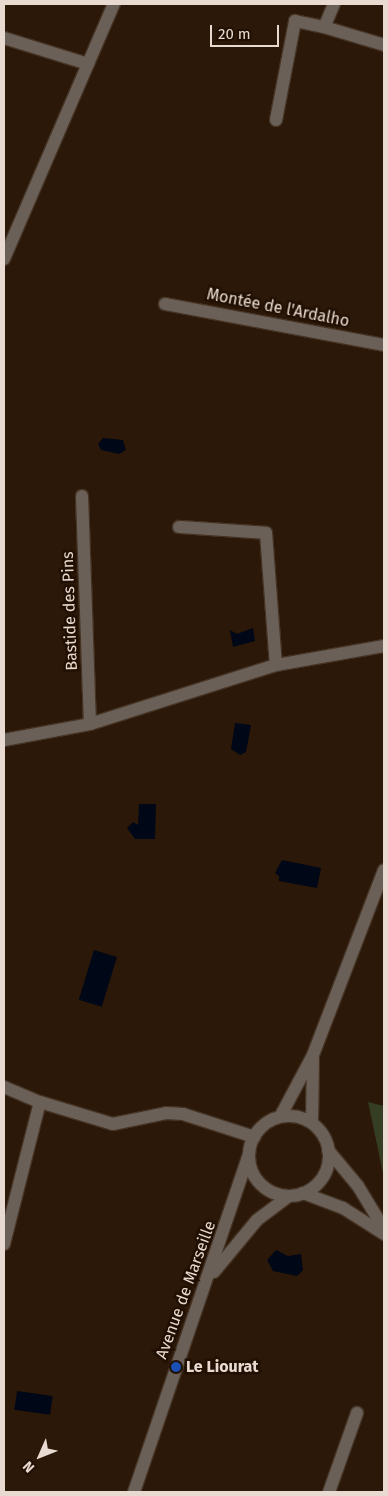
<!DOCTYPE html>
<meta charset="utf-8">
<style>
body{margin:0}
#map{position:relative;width:388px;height:1496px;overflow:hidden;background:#2b1808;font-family:"Fira Sans",sans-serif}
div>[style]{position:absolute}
.green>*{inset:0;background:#353e22}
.water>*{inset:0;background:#000716;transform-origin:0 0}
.roads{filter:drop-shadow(1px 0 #453324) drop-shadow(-1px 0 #453324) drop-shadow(0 1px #453324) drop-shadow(0 -1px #453324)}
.minor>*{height:12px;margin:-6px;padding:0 6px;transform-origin:6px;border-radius:6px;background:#6a6058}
.tertiary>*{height:12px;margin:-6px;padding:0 6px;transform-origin:6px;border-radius:6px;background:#6a6058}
.tertiary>.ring{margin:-6px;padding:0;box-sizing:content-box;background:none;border:12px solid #6a6058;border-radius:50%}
.dots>*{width:14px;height:14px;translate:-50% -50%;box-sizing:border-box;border:2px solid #210f02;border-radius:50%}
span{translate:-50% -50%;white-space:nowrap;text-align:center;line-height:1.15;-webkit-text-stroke:5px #210f02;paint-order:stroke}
.street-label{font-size:16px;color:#e8dad0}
.poi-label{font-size:16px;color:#e8dad0;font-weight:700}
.left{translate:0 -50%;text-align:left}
.frame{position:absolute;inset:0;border:5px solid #e8dad0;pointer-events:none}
.north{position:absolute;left:15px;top:1431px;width:50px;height:50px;-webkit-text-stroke:4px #210f02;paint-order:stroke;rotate:226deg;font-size:14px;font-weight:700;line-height:20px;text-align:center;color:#e8dad0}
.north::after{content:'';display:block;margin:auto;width:18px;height:22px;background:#e8dad0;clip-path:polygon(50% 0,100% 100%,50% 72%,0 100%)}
.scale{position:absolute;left:210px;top:25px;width:69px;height:22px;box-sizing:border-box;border:2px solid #e8dad0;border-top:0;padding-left:6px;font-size:15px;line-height:18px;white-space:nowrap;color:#e8dad0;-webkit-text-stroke:4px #210f02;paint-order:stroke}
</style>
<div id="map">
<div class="green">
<i style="clip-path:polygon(368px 1102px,384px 1106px,384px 1175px,383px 1173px)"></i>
</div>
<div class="water">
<i style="clip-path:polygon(103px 438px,123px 440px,126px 450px,119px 454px,101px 450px,98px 444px)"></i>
<i style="clip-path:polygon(253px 628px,255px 641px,233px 647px,230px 630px,237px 634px)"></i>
<i style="clip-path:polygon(235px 723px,251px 725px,246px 752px,240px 755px,231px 749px)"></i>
<i style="clip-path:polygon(139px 804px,156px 804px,155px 839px,135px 839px,127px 828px,133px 822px,138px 825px)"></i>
<i style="clip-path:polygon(282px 860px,321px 868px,317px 888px,279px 881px,279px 876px,275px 873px)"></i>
<i style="left:94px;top:950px;width:24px;height:52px;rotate:17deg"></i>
<i style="clip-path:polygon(276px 1250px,288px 1256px,301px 1254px,303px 1270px,297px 1276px,273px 1271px,267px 1260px)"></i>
<i style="left:17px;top:1391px;width:36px;height:19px;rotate:8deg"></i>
</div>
<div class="roads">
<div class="minor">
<i style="left:334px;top:4px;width:25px;rotate:113deg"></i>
<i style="left:324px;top:27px;width:63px;rotate:16.7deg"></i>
<i style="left:4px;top:38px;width:88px;rotate:17.2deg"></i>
<i style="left:276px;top:120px;width:101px;rotate:-79.1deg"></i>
<i style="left:295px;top:21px;width:30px;rotate:12deg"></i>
<i style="left:4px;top:259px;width:278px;rotate:-66.7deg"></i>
<i style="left:165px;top:304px;width:223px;rotate:10.6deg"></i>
<i style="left:82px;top:496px;width:228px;rotate:88deg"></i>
<i style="left:179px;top:527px;width:87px;rotate:3.9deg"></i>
<i style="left:266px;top:533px;width:132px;rotate:85.7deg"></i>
<i style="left:4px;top:740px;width:87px;rotate:-10.5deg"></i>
<i style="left:90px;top:724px;width:195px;rotate:-17.6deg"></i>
<i style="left:276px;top:665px;width:110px;rotate:-10deg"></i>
<i style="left:4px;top:1087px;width:39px;rotate:23deg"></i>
<i style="left:40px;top:1102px;width:76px;rotate:16.8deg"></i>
<i style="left:113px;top:1124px;width:54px;rotate:-11.7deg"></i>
<i style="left:166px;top:1113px;width:17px;rotate:3deg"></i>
<i style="left:183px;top:1114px;width:75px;rotate:17.9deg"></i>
<i style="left:4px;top:1244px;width:146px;rotate:-75.8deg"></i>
<i style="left:329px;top:1492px;width:84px;rotate:-70.5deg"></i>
</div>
<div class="tertiary">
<i class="ring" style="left:249px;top:1116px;width:68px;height:68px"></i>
<i style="left:280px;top:1117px;width:70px;rotate:-62deg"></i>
<i style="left:313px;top:1055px;width:198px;rotate:-69deg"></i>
<i style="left:312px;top:1123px;width:65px;rotate:-89.1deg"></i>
<i style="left:328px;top:1150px;width:47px;rotate:50.2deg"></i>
<i style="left:358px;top:1186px;width:50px;rotate:58.8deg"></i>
<i style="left:303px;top:1193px;width:43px;rotate:20.6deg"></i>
<i style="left:343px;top:1208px;width:49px;rotate:32.4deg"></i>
<i style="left:214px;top:1272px;width:67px;rotate:-50.4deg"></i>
<i style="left:257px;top:1220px;width:40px;rotate:-37deg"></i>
<i style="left:134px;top:1492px;width:356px;rotate:-71.2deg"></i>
</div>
</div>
<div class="dots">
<i style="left:176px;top:1367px;background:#1a4fb4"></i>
</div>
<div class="street-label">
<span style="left:278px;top:308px;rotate:11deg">Montée de l'Ardalho</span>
<span style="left:70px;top:611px;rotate:-92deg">Bastide des Pins</span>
<span style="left:186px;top:1290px;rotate:-70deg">Avenue de Marseille</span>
</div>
<div class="poi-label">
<span class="left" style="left:186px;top:1367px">Le Liourat</span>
</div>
<div class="frame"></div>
<div class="north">N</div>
<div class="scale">20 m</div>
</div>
